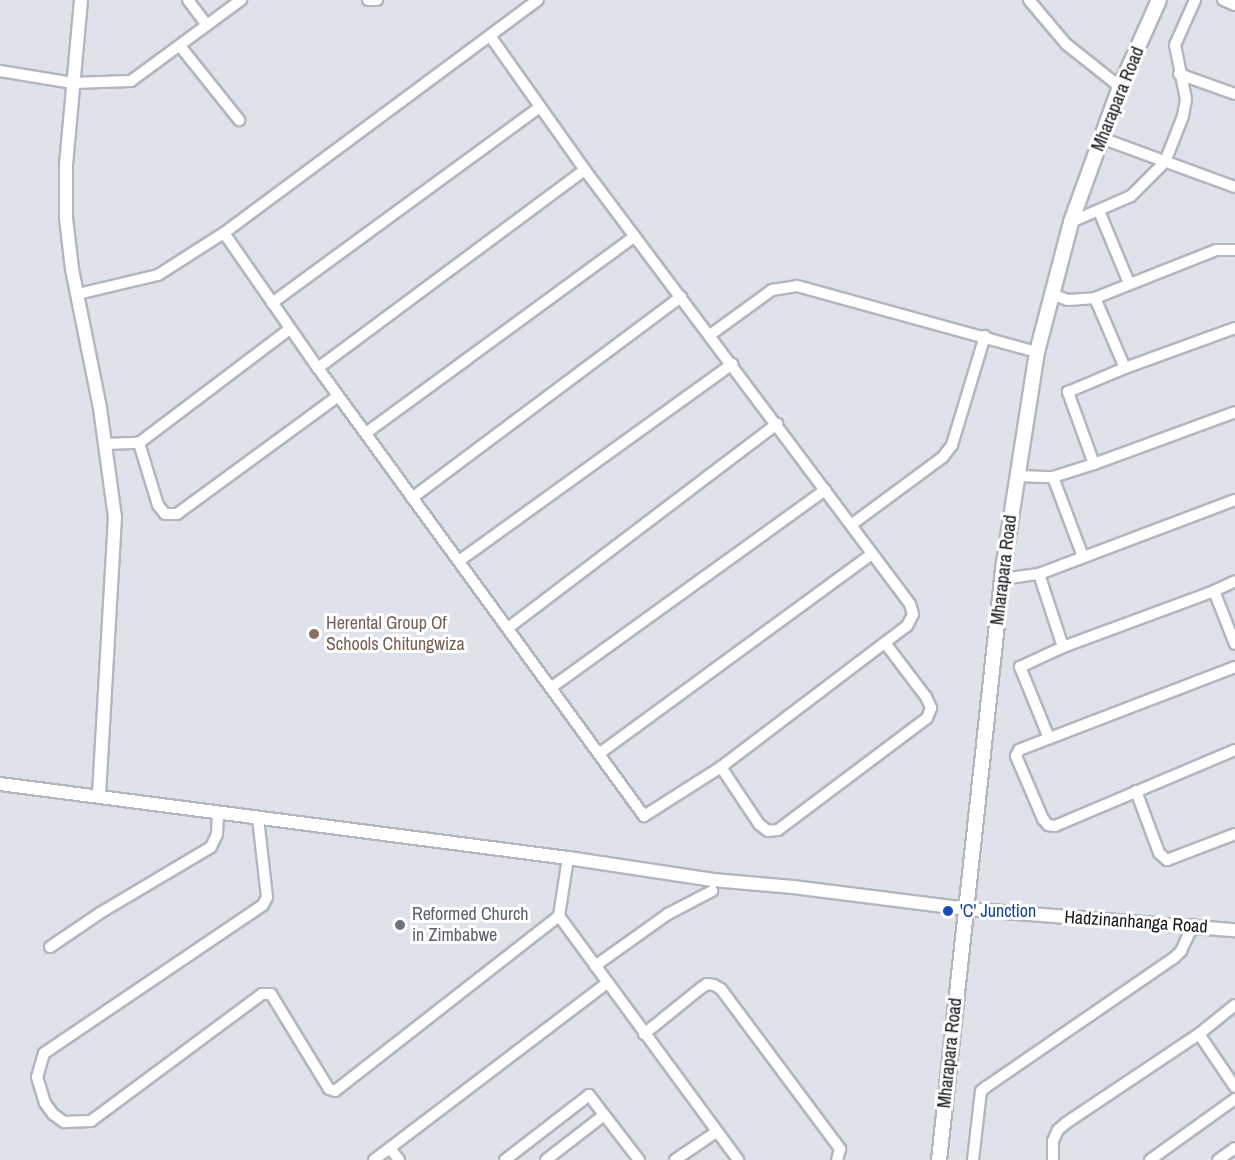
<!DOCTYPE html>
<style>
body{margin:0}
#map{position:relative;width:1235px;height:1160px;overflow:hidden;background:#dee3eb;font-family:"Archivo Narrow",sans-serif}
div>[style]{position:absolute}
.roads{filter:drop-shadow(2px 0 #b2b7bf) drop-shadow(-2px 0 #b2b7bf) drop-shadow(0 2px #b2b7bf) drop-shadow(0 -2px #b2b7bf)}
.minor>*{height:10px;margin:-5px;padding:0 5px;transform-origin:5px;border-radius:5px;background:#fff}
.tertiary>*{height:12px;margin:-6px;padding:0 6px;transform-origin:6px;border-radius:6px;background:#fff}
.secondary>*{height:14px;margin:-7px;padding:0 7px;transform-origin:7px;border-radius:7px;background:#fff}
.dots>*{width:16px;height:16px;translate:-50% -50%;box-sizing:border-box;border:3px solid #fff;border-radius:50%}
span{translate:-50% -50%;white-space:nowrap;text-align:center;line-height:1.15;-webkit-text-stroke:6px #fff;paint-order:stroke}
.street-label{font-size:18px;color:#15171a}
.education-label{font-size:18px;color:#785e54}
.left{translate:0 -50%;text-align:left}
.transit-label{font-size:18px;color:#164399}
.worship-label{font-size:18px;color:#5b616d}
</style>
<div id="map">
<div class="roads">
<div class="minor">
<i style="left:188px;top:0;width:31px;rotate:53deg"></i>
<i style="left:368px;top:0;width:9px"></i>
<i style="left:1029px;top:0;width:57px;rotate:49.9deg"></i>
<i style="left:1066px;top:44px;width:69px;rotate:38.5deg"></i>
<i style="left:1223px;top:0;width:13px;rotate:23deg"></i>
<i style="left:180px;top:46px;width:95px;rotate:51.4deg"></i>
<i style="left:0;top:71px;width:74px;rotate:9.3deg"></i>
<i style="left:73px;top:83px;width:58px;rotate:-2deg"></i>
<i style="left:131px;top:81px;width:137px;rotate:-36.4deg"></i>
<i style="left:1179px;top:74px;width:59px;rotate:19.7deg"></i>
<i style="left:1101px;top:138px;width:143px;rotate:20.1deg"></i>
<i style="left:1099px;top:211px;width:78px;rotate:67.4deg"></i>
<i style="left:1071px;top:222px;width:65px;rotate:-23.4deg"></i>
<i style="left:1131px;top:196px;width:48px;rotate:-45deg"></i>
<i style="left:1165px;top:162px;width:49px;rotate:-68.6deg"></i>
<i style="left:1183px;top:116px;width:17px;rotate:-80deg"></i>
<i style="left:1186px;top:99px;width:55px;rotate:-101.5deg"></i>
<i style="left:1175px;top:45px;width:49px;rotate:-66deg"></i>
<i style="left:224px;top:233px;width:165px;rotate:55.2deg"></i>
<i style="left:318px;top:368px;width:554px;rotate:53.96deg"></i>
<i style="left:644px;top:816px;width:91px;rotate:-32.5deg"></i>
<i style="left:721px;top:767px;width:233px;rotate:-37.2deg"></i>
<i style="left:907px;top:626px;width:13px;rotate:-63deg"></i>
<i style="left:913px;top:614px;width:10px;rotate:-107deg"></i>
<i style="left:910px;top:604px;width:542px;rotate:-126.83deg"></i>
<i style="left:585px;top:170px;width:164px;rotate:-125.3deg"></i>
<i style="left:78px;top:294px;width:82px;rotate:-13.4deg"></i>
<i style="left:158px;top:275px;width:78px;rotate:-32.5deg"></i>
<i style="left:224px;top:233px;width:391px;rotate:-36.6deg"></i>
<i style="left:1052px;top:294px;width:17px;rotate:21deg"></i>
<i style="left:1068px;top:300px;width:27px;rotate:-4deg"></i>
<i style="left:1095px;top:298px;width:130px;rotate:-21.6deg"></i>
<i style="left:1216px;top:250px;width:19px"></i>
<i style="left:1095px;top:298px;width:76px;rotate:66.8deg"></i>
<i style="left:272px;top:303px;width:332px;rotate:-36.2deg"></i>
<i style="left:710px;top:335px;width:77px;rotate:-36deg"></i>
<i style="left:772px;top:290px;width:25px;rotate:-9deg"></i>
<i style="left:797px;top:286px;width:249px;rotate:15.4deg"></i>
<i style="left:318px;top:368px;width:332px;rotate:-36.6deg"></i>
<i style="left:366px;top:433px;width:333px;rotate:-36.2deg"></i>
<i style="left:139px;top:443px;width:65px;rotate:73deg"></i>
<i style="left:158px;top:505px;width:11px;rotate:52deg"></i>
<i style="left:165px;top:514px;width:12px"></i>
<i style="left:177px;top:514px;width:200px;rotate:-36.2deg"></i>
<i style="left:105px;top:444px;width:34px;rotate:-2deg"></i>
<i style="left:139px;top:443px;width:189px;rotate:-37.1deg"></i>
<i style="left:1094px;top:464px;width:77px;rotate:-109.9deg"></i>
<i style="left:1068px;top:392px;width:62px;rotate:-22.8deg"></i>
<i style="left:1125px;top:368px;width:117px;rotate:-20deg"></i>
<i style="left:1016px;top:476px;width:37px;rotate:2deg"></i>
<i style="left:1053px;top:477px;width:43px;rotate:-17.6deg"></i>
<i style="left:1094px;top:464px;width:150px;rotate:-20.2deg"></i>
<i style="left:1053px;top:477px;width:85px;rotate:69.4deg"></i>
<i style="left:412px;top:498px;width:336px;rotate:-36.8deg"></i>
<i style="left:851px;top:525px;width:114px;rotate:-36.5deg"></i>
<i style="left:943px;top:457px;width:15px;rotate:-53deg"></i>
<i style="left:952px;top:445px;width:114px;rotate:-73.2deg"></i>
<i style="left:459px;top:561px;width:337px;rotate:-35.8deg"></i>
<i style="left:1039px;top:574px;width:77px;rotate:71.8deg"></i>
<i style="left:1002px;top:579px;width:37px;rotate:-8deg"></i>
<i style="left:1039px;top:574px;width:210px;rotate:-20.7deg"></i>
<i style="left:1214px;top:591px;width:23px;rotate:-25deg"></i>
<i style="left:508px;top:628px;width:338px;rotate:-37.2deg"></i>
<i style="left:1235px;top:667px;width:231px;rotate:159deg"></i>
<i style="left:1019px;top:750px;width:7px;rotate:117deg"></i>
<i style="left:1016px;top:756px;width:69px;rotate:66.8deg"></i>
<i style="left:1043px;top:819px;width:8px;rotate:50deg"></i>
<i style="left:1048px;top:825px;width:7px;rotate:8deg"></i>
<i style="left:1055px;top:826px;width:195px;rotate:-22.9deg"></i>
<i style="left:552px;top:687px;width:337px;rotate:-35.8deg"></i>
<i style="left:1049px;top:738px;width:77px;rotate:-112.2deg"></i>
<i style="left:1020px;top:667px;width:47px;rotate:-24.9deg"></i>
<i style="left:1063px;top:647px;width:161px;rotate:-20.3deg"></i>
<i style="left:1214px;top:591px;width:57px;rotate:68.4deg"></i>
<i style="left:600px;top:753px;width:337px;rotate:-36.2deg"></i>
<i style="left:721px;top:767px;width:69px;rotate:56.3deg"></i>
<i style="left:759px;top:824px;width:11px;rotate:38deg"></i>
<i style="left:768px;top:831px;width:10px;rotate:-6deg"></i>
<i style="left:778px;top:830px;width:186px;rotate:-36.9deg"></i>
<i style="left:927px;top:718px;width:11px;rotate:-68deg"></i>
<i style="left:931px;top:708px;width:12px;rotate:-114deg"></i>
<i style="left:926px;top:697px;width:68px;rotate:-127.2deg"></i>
<i style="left:1136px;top:791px;width:66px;rotate:69.6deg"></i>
<i style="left:1159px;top:853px;width:11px;rotate:41deg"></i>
<i style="left:1167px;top:860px;width:73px;rotate:-20.9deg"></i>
<i style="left:258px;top:818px;width:80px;rotate:83.5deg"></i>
<i style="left:267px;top:897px;width:9px;rotate:117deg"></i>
<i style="left:263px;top:905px;width:264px;rotate:145.9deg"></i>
<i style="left:44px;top:1053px;width:25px;rotate:106deg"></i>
<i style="left:37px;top:1077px;width:27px;rotate:73deg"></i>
<i style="left:45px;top:1103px;width:14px;rotate:54deg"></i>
<i style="left:53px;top:1114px;width:14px;rotate:36deg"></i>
<i style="left:64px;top:1122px;width:27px;rotate:-2deg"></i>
<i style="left:91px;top:1121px;width:213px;rotate:-36.6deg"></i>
<i style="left:262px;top:994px;width:9px"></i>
<i style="left:271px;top:994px;width:111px;rotate:58.6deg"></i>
<i style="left:329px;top:1089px;width:6px;rotate:18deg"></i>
<i style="left:335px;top:1091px;width:284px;rotate:-38deg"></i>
<i style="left:559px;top:916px;width:303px;rotate:53.7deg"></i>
<i style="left:559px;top:916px;width:59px;rotate:-81.2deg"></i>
<i style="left:50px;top:947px;width:60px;rotate:-34.2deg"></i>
<i style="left:100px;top:913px;width:129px;rotate:-30.7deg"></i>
<i style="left:211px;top:847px;width:14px;rotate:-65deg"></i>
<i style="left:217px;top:834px;width:22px;rotate:-87deg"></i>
<i style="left:595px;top:966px;width:90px;rotate:-35.5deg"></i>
<i style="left:668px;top:914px;width:50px;rotate:-27.6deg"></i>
<i style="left:644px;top:1034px;width:73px;rotate:-38.9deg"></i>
<i style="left:701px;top:988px;width:7px;rotate:-34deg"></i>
<i style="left:707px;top:984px;width:7px;rotate:8deg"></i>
<i style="left:714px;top:985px;width:8px;rotate:30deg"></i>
<i style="left:721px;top:989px;width:191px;rotate:53.3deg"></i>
<i style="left:835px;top:1142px;width:9px;rotate:54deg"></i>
<i style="left:840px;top:1149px;width:11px;rotate:105deg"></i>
<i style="left:1199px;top:1034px;width:64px;rotate:55.8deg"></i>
<i style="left:390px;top:1148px;width:15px;rotate:53deg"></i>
<i style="left:374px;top:1160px;width:293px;rotate:-37.2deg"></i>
<i style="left:505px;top:1160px;width:106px;rotate:-37.7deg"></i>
<i style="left:589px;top:1095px;width:82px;rotate:52.4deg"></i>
<i style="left:546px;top:1160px;width:73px;rotate:-37.8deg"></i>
<i style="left:675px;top:1160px;width:50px;rotate:-34.3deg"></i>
<i style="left:973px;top:1160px;width:69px;rotate:-83.4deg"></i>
<i style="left:981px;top:1091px;width:6px;rotate:-39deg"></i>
<i style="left:986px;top:1087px;width:228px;rotate:-34.5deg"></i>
<i style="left:1174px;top:958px;width:10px;rotate:-45deg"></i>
<i style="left:1181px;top:951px;width:29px;rotate:-65deg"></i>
<i style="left:1053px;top:1160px;width:19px;rotate:-90deg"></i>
<i style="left:1053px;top:1141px;width:12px;rotate:-66deg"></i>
<i style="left:1058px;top:1130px;width:11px;rotate:-41deg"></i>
<i style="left:1066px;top:1123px;width:160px;rotate:-33.8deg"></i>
<i style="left:1199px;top:1034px;width:46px;rotate:-38.9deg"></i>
<i style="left:1150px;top:1160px;width:105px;rotate:-35.7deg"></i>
<i style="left:1218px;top:1160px;width:21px;rotate:-35deg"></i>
</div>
<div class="tertiary">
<i style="left:81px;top:0;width:165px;rotate:95.2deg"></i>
<i style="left:66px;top:164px;width:54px;rotate:90deg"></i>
<i style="left:66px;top:218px;width:51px;rotate:83.3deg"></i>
<i style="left:72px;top:269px;width:142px;rotate:78.6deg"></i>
<i style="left:100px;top:408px;width:110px;rotate:82.2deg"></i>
<i style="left:115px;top:517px;width:280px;rotate:93.3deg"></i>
<i style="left:0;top:784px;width:573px;rotate:7.42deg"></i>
<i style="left:568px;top:858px;width:147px;rotate:8.6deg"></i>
<i style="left:713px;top:880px;width:80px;rotate:5deg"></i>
<i style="left:793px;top:887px;width:174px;rotate:7.2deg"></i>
<i style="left:966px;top:909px;width:270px;rotate:4.5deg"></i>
</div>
<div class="secondary">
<i style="left:939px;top:1160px;width:594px;rotate:-83.82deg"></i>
<i style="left:1003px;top:569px;width:220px;rotate:-81.1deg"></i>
<i style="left:1037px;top:352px;width:134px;rotate:-75.3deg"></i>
<i style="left:1071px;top:222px;width:144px;rotate:-70.1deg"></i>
<i style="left:1120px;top:87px;width:95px;rotate:-65.9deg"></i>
</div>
</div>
<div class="dots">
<i style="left:314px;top:634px;background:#8d6e63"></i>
<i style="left:948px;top:911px;background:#1a4fb4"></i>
<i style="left:400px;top:925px;background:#6b7280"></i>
</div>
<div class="street-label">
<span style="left:1118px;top:99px;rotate:-68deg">Mharapara Road</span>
<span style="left:1004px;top:570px;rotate:-83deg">Mharapara Road</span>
<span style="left:1136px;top:922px;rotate:4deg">Hadzinanhanga Road</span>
<span style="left:950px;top:1053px;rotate:-84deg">Mharapara Road</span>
</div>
<div class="education-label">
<span class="left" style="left:326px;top:634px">Herental Group Of<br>Schools Chitungwiza</span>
</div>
<div class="transit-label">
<span class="left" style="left:960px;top:911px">'C' Junction</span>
</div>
<div class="worship-label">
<span class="left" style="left:412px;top:925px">Reformed Church<br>in Zimbabwe</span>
</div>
</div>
